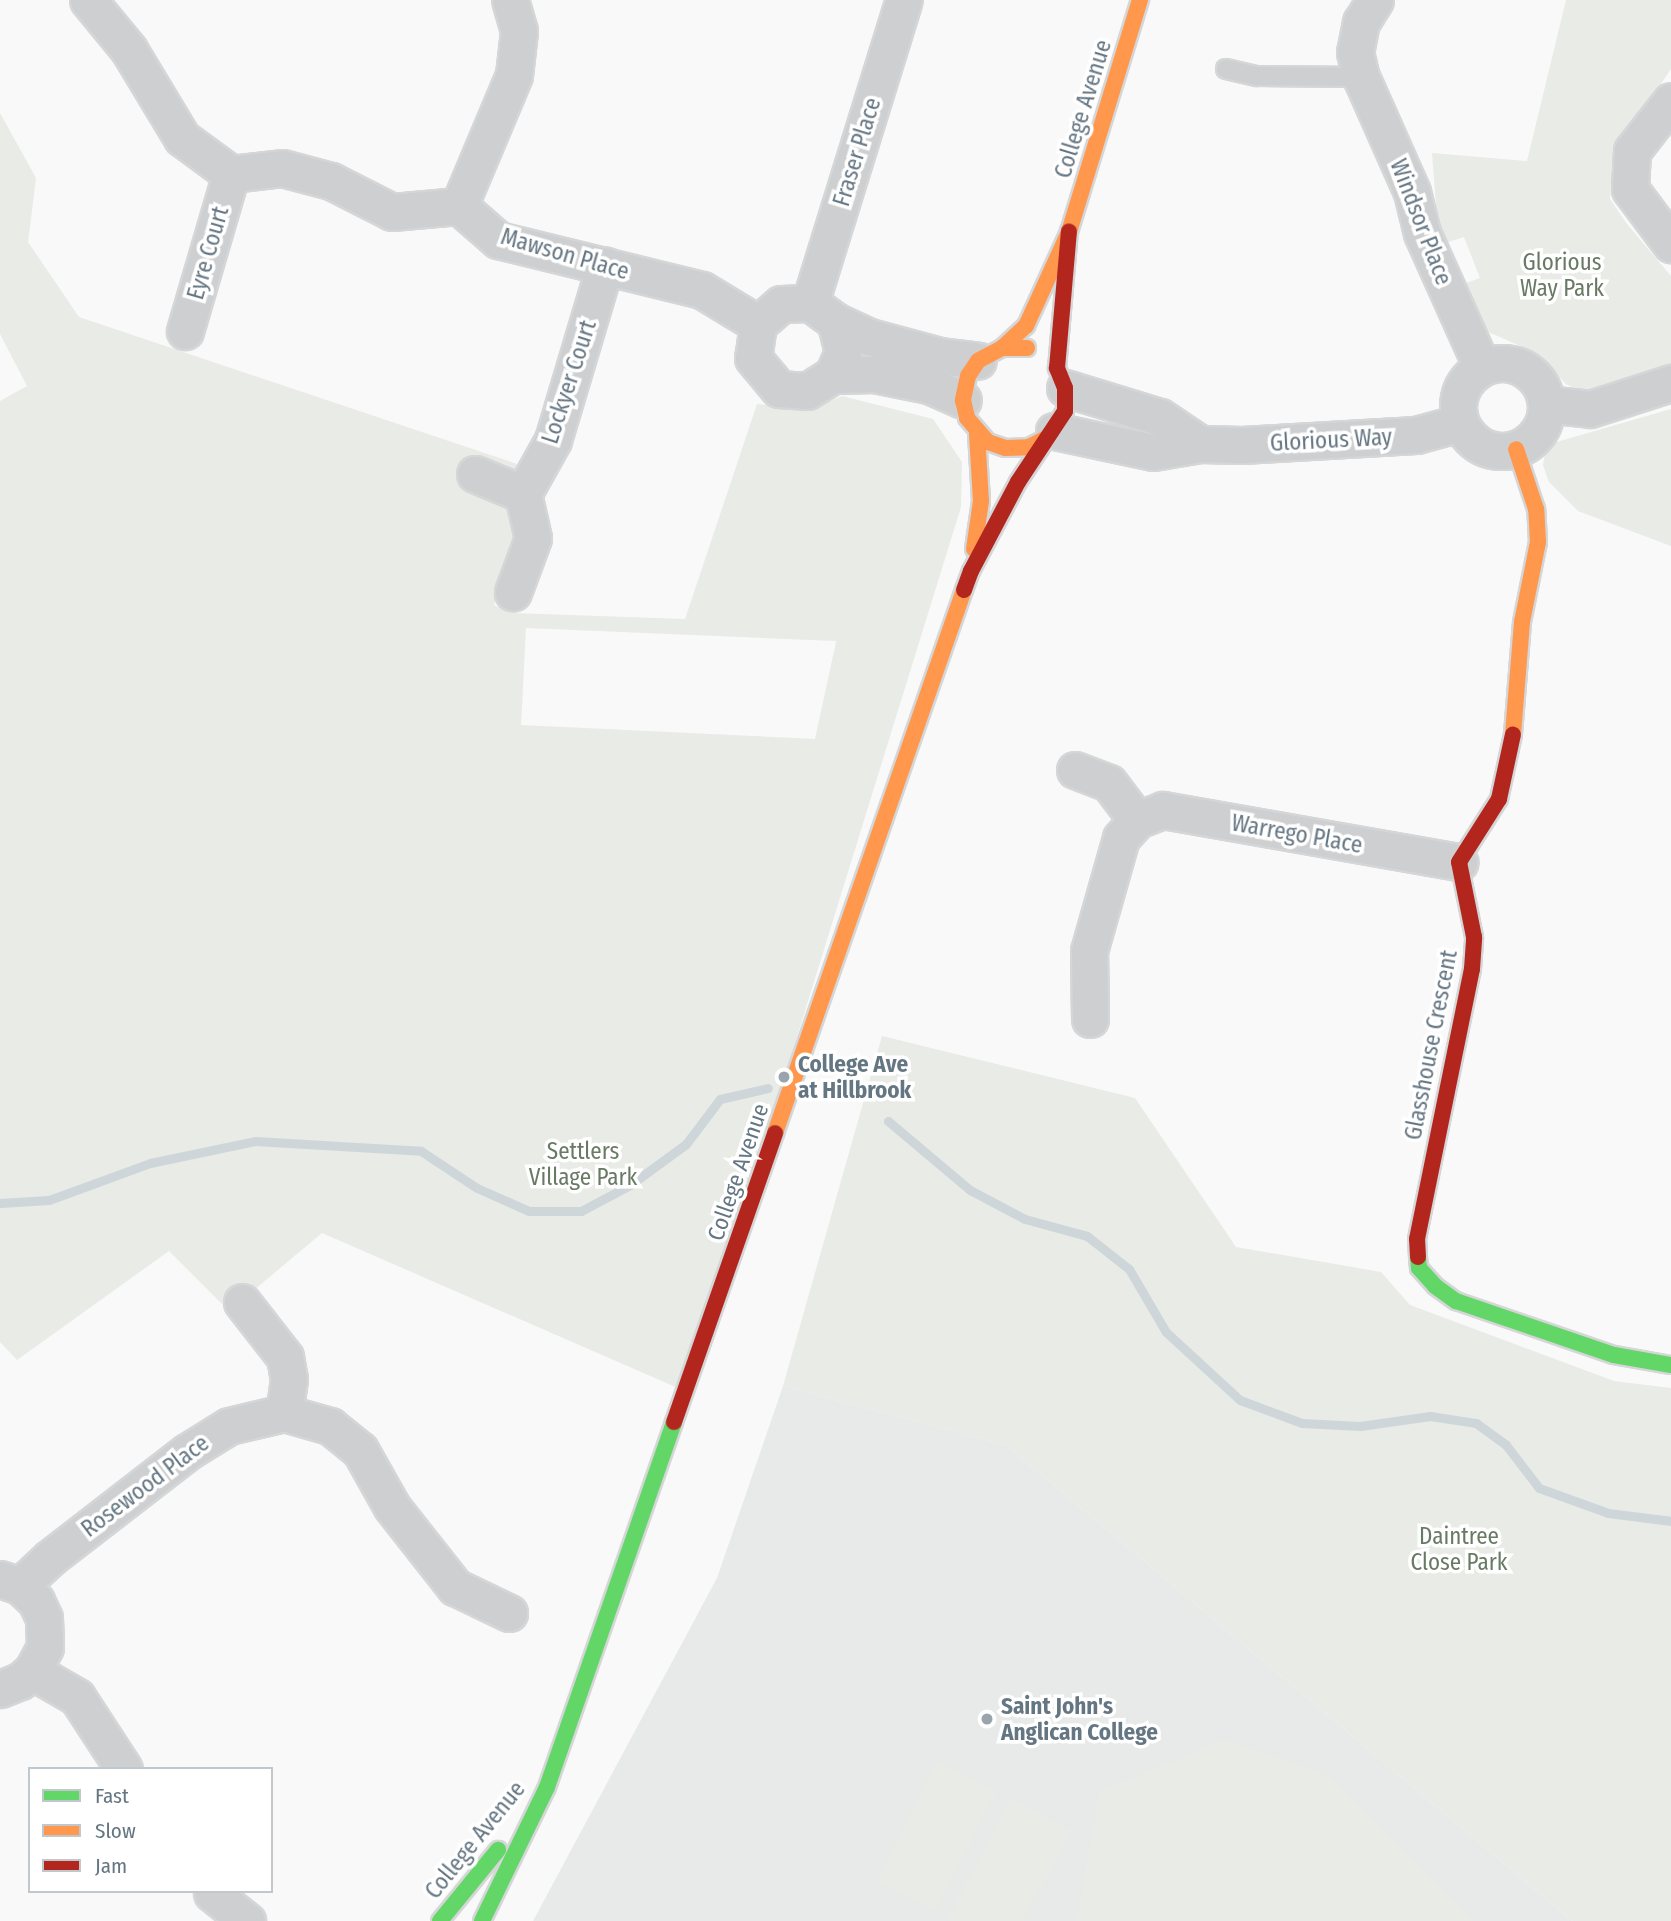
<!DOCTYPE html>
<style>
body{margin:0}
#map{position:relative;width:1671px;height:1921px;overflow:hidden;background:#f9f9f9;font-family:"Fira Sans Condensed",sans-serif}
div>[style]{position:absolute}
.built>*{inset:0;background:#e8e9e9}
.green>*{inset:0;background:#e8ebe6;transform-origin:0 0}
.stream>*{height:9px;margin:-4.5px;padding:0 4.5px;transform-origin:4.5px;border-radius:4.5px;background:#ced6d9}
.roads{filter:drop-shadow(2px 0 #d5d6d7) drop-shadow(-2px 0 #d5d6d7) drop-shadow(0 2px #d5d6d7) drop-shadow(0 -2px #d5d6d7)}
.lane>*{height:18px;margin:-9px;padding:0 9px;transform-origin:9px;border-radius:9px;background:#cecfd0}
.street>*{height:35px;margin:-17.5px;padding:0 17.5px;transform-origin:17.5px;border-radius:17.5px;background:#cecfd0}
.street>.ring{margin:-17.5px;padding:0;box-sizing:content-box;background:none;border:35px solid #cecfd0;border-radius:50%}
.fast>*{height:16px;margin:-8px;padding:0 8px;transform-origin:8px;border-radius:8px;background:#63d668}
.slow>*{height:16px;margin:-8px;padding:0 8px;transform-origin:8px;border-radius:8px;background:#ff974d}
.jam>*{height:16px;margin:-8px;padding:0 8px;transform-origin:8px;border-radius:8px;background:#b3261e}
.dots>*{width:19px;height:19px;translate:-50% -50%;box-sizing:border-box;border:4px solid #fff;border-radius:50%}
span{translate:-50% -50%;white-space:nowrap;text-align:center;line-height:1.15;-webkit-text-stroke:7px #fff;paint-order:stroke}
.street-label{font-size:23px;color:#657683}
.park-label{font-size:23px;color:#687a64}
.poi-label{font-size:23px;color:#657683;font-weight:700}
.left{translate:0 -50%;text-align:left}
.legend{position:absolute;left:28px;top:1767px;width:245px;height:126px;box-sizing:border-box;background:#fff;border:2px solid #c1c8cd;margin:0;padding:9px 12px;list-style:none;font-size:21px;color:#657683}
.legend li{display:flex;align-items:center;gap:14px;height:35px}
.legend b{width:35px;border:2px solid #c1c8cd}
</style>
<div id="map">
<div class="built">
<i style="clip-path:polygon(783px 1386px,1006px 1445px,1572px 1921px,533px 1921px,717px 1578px)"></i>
</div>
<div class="green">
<i style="clip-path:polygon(1566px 0,1671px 0,1671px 69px,1625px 136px,1613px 165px,1610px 199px,1627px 224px,1671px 276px,1671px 366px,1604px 392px,1583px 392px,1566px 384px,1536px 353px,1475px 326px,1455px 287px,1480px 278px,1464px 237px,1439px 245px,1432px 153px,1527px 161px)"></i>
<i style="clip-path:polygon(evenodd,0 113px,36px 178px,28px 242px,79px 317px,535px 470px,494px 605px,512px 613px,685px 619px,757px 404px,809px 410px,842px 396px,933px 419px,962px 462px,961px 507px,687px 1392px,322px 1233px,229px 1311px,169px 1251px,17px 1360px,0 1342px,0 401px,27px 386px,0 334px,0 113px,526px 628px,836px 641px,836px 642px,815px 739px,521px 725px,526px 628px)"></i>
<i style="clip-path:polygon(1671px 409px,1671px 546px,1578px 511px,1549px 482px,1543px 465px,1545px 454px,1553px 443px)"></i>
<i style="clip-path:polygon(882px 1036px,1135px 1098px,1236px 1247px,1381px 1272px,1410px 1305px,1614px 1381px,1671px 1388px,1671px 1921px,1572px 1921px,1006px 1445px,783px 1386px)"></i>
<i style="clip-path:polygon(1224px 1740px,1329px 1776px,1474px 1921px,1076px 1921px,1099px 1792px)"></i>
<i style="left:937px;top:1761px;width:67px;height:135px;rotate:27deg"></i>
<i style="clip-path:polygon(1011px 1799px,1071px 1831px,1023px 1921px,951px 1921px,947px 1919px)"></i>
</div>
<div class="stream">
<i style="left:888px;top:1121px;width:107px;rotate:40.1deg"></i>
<i style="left:970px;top:1190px;width:62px;rotate:27.8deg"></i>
<i style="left:1025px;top:1219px;width:64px;rotate:15.3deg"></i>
<i style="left:1087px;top:1236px;width:53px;rotate:38.2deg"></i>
<i style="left:1129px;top:1269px;width:73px;rotate:59.6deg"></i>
<i style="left:1166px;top:1332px;width:100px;rotate:42.6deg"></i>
<i style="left:1240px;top:1400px;width:66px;rotate:20.4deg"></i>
<i style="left:1302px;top:1423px;width:58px;rotate:3deg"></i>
<i style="left:1360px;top:1426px;width:71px;rotate:-8.1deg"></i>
<i style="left:1430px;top:1416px;width:47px;rotate:8.7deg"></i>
<i style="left:1476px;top:1423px;width:37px;rotate:36deg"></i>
<i style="left:1506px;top:1445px;width:54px;rotate:52.5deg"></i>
<i style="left:1539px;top:1488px;width:73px;rotate:19.9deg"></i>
<i style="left:1608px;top:1513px;width:64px;rotate:7.2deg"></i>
<i style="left:0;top:1203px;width:49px;rotate:-3.5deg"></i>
<i style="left:49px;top:1200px;width:108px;rotate:-20.1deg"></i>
<i style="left:150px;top:1163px;width:107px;rotate:-11.8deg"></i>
<i style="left:255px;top:1141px;width:166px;rotate:3.4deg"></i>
<i style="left:421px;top:1151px;width:67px;rotate:33.5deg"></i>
<i style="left:477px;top:1188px;width:57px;rotate:23.9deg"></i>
<i style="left:529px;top:1211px;width:52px"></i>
<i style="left:581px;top:1211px;width:55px;rotate:-28deg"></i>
<i style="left:630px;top:1185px;width:69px;rotate:-36.2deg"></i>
<i style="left:686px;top:1144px;width:56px;rotate:-52.9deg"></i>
<i style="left:720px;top:1099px;width:49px;rotate:-12.9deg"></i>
</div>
<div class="roads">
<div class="lane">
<i style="left:1226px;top:69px;width:32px;rotate:13deg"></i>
<i style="left:1257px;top:76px;width:104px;rotate:0.6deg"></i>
</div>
<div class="street">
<i style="left:88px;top:0;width:65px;rotate:50.6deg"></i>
<i style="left:129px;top:50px;width:103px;rotate:58.9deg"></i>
<i style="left:182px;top:138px;width:61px;rotate:36.3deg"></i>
<i style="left:231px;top:174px;width:51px;rotate:-6.7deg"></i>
<i style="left:282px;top:168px;width:51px;rotate:14.9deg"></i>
<i style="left:331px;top:181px;width:68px;rotate:26.9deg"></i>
<i style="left:392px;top:212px;width:67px;rotate:-5.1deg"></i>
<i style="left:459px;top:206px;width:52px;rotate:41.1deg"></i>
<i style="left:498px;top:240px;width:210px;rotate:13.8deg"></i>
<i style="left:702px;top:290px;width:66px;rotate:31.3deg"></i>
<i style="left:1375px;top:0;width:26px;rotate:122deg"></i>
<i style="left:1361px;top:22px;width:31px;rotate:101deg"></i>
<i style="left:1355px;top:52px;width:26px;rotate:77deg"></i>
<i style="left:1361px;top:77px;width:126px;rotate:66.1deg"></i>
<i style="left:1412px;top:192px;width:42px;rotate:76.3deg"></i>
<i style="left:1422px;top:233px;width:147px;rotate:65.9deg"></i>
<i style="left:1671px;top:101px;width:63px;rotate:128deg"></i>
<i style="left:1632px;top:151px;width:38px;rotate:93deg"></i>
<i style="left:1630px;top:189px;width:69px;rotate:53.3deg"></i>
<i style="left:459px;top:206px;width:142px;rotate:-67.2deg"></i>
<i style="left:514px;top:75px;width:44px;rotate:-83.5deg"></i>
<i style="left:519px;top:31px;width:32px;rotate:-106deg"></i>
<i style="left:810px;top:303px;width:317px;rotate:-72.8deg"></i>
<i style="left:835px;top:321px;width:38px;rotate:25deg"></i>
<i style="left:869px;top:337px;width:73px;rotate:15deg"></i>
<i style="left:940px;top:356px;width:38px;rotate:7deg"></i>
<i style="left:185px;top:331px;width:164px;rotate:-73.7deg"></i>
<i class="ring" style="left:1458px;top:363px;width:53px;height:53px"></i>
<i style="left:833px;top:375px;width:25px;rotate:-67deg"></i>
<i style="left:843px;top:352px;width:32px;rotate:-104deg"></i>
<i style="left:835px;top:321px;width:31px;rotate:-144deg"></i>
<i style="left:810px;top:303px;width:29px;rotate:178deg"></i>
<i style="left:781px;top:304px;width:30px;rotate:139deg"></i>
<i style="left:758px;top:324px;width:34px;rotate:98deg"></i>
<i style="left:753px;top:358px;width:40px;rotate:50deg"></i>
<i style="left:779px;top:389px;width:28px;rotate:4deg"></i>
<i style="left:807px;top:391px;width:31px;rotate:-32deg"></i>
<i style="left:833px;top:375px;width:41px;rotate:-1.4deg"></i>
<i style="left:874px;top:374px;width:56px;rotate:11.3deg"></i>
<i style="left:929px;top:385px;width:37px;rotate:24deg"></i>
<i style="left:1065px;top:388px;width:99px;rotate:17deg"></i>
<i style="left:1160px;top:417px;width:48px;rotate:34deg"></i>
<i style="left:1546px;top:404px;width:44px;rotate:6.5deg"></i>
<i style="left:1590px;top:409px;width:85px;rotate:-17.8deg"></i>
<i style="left:1054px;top:431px;width:101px;rotate:12deg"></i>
<i style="left:1153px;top:452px;width:48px;rotate:-9.7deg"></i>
<i style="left:1200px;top:444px;width:42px;rotate:1.4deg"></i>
<i style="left:1242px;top:445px;width:174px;rotate:-3.3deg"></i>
<i style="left:1416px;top:435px;width:46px;rotate:-15.3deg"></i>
<i style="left:475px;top:474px;width:52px;rotate:22.6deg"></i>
<i style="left:523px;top:494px;width:45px;rotate:77.2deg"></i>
<i style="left:533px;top:538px;width:58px;rotate:110.3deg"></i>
<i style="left:523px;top:494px;width:62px;rotate:-60.9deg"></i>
<i style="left:553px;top:440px;width:182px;rotate:-73.4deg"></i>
<i style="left:1075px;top:770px;width:36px;rotate:21deg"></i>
<i style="left:1109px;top:783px;width:46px;rotate:52.9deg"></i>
<i style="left:1090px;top:1019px;width:68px;rotate:-90.8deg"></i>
<i style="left:1089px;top:951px;width:117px;rotate:-74.2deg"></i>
<i style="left:1121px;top:838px;width:24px;rotate:-48deg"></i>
<i style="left:1137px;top:820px;width:28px;rotate:-21deg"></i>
<i style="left:1163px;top:810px;width:301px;rotate:10deg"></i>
<i style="left:242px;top:1302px;width:70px;rotate:52deg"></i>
<i style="left:285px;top:1357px;width:22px;rotate:80deg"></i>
<i style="left:289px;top:1379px;width:34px;rotate:98deg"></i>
<i style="left:0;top:1579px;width:21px;rotate:19deg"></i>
<i style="left:20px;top:1586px;width:22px;rotate:43deg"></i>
<i style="left:36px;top:1601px;width:19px;rotate:65deg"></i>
<i style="left:44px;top:1618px;width:29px;rotate:88deg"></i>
<i style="left:45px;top:1647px;width:27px;rotate:118deg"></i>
<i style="left:32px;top:1671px;width:16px;rotate:140deg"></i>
<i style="left:20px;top:1681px;width:22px;rotate:158deg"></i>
<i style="left:20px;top:1586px;width:41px;rotate:-43deg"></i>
<i style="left:50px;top:1558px;width:173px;rotate:-37.7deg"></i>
<i style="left:187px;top:1452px;width:49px;rotate:-31.8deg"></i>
<i style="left:229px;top:1426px;width:57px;rotate:-13.3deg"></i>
<i style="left:284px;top:1413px;width:48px;rotate:15.8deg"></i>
<i style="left:330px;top:1426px;width:38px;rotate:39deg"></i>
<i style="left:360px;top:1450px;width:65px;rotate:60.7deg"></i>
<i style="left:392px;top:1507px;width:102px;rotate:51.8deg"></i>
<i style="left:455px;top:1587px;width:60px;rotate:25.7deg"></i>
<i style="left:32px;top:1671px;width:52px;rotate:30deg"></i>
<i style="left:77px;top:1697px;width:86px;rotate:56.9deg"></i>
<i style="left:212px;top:1893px;width:45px;rotate:38.7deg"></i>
</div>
<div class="fast">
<i style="left:1418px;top:1257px;width:11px;rotate:85deg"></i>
<i style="left:1419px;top:1268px;width:24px;rotate:48deg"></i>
<i style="left:1435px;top:1286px;width:26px;rotate:36deg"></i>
<i style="left:1456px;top:1301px;width:167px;rotate:18.9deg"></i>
<i style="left:1614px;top:1355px;width:58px;rotate:10deg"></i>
<i style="left:440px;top:1921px;width:92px;rotate:-50.8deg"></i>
<i style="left:482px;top:1921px;width:149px;rotate:-64.1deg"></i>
<i style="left:547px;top:1787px;width:386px;rotate:-70.8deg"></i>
</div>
<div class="slow">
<i style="left:1002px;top:348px;width:33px;rotate:-43deg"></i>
<i style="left:1026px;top:326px;width:103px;rotate:-65.4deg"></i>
<i style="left:1069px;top:232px;width:243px;rotate:-73deg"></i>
<i style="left:1027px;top:348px;width:25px;rotate:180deg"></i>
<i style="left:1002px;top:348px;width:27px;rotate:152deg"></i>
<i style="left:978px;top:361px;width:18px;rotate:124deg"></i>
<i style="left:968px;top:376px;width:25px;rotate:102deg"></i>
<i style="left:963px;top:400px;width:18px;rotate:77deg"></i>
<i style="left:967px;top:418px;width:32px;rotate:49deg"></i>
<i style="left:988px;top:442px;width:18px;rotate:19deg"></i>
<i style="left:1005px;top:448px;width:24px;rotate:-2deg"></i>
<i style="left:1029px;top:447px;width:18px;rotate:-27deg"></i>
<i style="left:974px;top:549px;width:49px;rotate:-81.7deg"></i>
<i style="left:981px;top:501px;width:68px;rotate:-93.4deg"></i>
<i style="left:1513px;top:734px;width:112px;rotate:-85.4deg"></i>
<i style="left:1522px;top:622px;width:82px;rotate:-78.7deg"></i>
<i style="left:1538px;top:542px;width:33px;rotate:-93deg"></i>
<i style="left:1536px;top:509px;width:63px;rotate:-108.4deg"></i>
<i style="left:775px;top:1133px;width:575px;rotate:-70.81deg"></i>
</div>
<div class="jam">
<i style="left:964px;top:590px;width:20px;rotate:-70deg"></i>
<i style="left:971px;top:571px;width:101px;rotate:-62.2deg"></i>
<i style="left:1018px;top:482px;width:85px;rotate:-56.5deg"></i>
<i style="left:1065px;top:411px;width:23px;rotate:-90deg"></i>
<i style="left:1065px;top:388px;width:22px;rotate:-112deg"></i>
<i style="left:1057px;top:368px;width:137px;rotate:-85deg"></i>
<i style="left:1418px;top:1257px;width:18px;rotate:-93deg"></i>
<i style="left:1417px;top:1239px;width:276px;rotate:-78.5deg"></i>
<i style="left:1472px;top:969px;width:32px;rotate:-86deg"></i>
<i style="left:1474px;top:937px;width:76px;rotate:-101.3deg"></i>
<i style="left:1459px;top:862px;width:75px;rotate:-57.6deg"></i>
<i style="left:1499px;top:799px;width:66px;rotate:-77.8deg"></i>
<i style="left:674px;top:1422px;width:306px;rotate:-70.7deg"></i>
</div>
</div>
<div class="dots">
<i style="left:784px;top:1077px;background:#99a4ac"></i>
<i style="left:987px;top:1719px;background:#99a4ac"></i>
</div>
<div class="street-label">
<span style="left:1083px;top:109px;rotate:-73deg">College Avenue</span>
<span style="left:857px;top:152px;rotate:-73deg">Fraser Place</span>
<span style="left:1421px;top:222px;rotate:69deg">Windsor Place</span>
<span style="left:208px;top:253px;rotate:-74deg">Eyre Court</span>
<span style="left:565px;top:254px;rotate:16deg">Mawson Place</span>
<span style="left:569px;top:382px;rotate:-72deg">Lockyer Court</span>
<span style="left:1331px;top:440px;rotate:-3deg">Glorious Way</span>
<span style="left:1297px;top:834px;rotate:10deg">Warrego Place</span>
<span style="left:1431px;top:1045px;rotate:-79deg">Glasshouse Crescent</span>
<span style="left:738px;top:1172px;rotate:-71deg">College Avenue</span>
<span style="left:145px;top:1486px;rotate:-37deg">Rosewood Place</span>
<span style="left:475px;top:1840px;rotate:-51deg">College Avenue</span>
</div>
<div class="park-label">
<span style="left:1562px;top:275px">Glorious<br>Way Park</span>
<span style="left:583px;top:1164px">Settlers<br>Village Park</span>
<span style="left:1459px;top:1549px">Daintree<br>Close Park</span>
</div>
<div class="poi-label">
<span class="left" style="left:798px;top:1077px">College Ave<br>at Hillbrook</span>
<span class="left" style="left:1001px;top:1719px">Saint John's<br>Anglican College</span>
</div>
<ul class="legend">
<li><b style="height:9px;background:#63d668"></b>Fast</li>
<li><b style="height:9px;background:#ff974d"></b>Slow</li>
<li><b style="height:9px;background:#b3261e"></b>Jam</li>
</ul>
</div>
